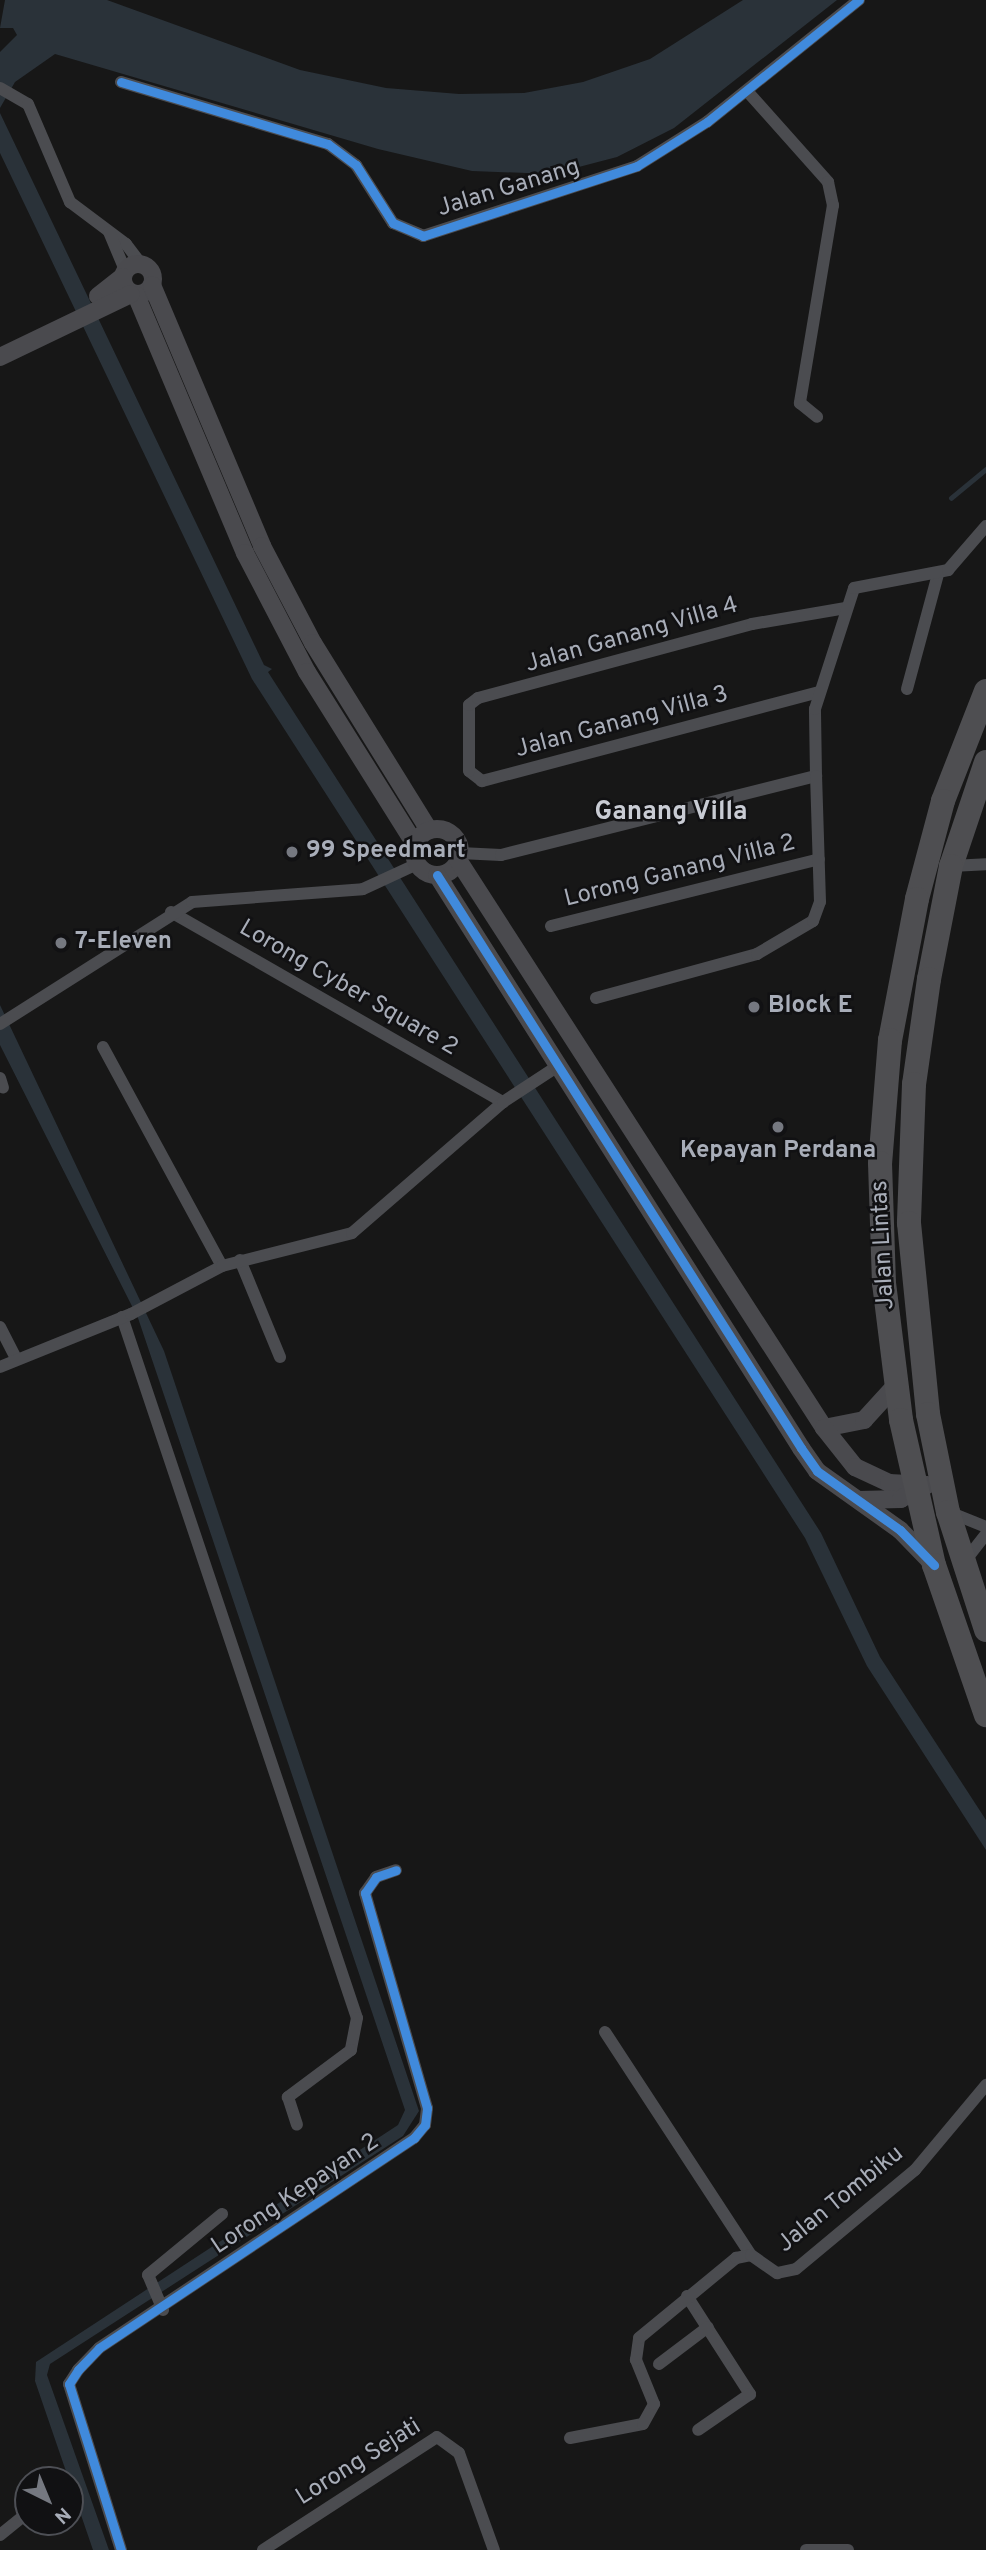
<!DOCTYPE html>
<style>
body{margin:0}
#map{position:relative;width:986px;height:2550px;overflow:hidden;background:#171717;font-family:Overpass,sans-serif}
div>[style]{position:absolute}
.water>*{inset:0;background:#2a3239}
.stream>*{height:4.5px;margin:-2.25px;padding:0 2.25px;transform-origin:2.25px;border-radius:2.25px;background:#2a3239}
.street>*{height:12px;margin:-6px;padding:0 6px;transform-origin:6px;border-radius:6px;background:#4b4c50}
.secondary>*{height:18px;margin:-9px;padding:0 9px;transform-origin:9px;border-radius:9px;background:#4a4a4e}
.secondary>.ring{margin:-9px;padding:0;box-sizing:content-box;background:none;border:18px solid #4a4a4e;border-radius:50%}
.highway>*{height:24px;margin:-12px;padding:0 12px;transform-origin:12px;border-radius:12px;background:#4e4e51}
.cycleway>*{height:9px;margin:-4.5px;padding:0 4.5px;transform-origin:4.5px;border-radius:4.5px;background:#408adc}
.dots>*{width:19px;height:19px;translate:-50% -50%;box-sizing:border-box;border:4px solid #111113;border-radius:50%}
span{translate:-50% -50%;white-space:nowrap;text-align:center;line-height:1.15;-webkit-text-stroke:5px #111113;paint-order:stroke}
.street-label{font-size:24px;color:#a8adb8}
.poi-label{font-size:24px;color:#a8adb8;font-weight:700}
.left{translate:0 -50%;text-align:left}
.neighbourhood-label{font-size:26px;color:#c9ccd4;font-weight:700}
.north{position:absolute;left:14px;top:2466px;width:70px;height:70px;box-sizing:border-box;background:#111113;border:2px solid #4d4f55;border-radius:50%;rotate:137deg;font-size:19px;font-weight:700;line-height:28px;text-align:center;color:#a8adb8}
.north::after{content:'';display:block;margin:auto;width:24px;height:32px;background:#757880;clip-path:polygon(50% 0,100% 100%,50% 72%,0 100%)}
</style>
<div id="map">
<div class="water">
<i style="clip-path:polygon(5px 0,107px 0,300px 70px,386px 88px,459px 94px,524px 93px,583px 82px,650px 59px,743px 0,837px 0,674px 128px,617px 157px,552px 174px,472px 171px,378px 149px,55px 54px,15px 82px,0 108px,0 52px,17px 35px,13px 28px,0 28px)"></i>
<i style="clip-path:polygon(0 113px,264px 665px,272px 669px,268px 672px,821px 1533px,880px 1657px,986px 1820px,986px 1850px,867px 1666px,805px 1538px,252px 679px,0 153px)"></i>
<i style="clip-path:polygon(0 1005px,164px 1351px,419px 2111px,403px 2136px,50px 2364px,47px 2375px,109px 2550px,93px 2550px,35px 2381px,36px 2362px,398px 2125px,405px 2110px,138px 1318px,0 1045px)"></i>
</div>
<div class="stream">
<i style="left:951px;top:498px;width:45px;rotate:-39.6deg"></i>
</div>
<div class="street">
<i style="left:121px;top:82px;width:216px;rotate:16.7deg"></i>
<i style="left:328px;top:144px;width:35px;rotate:37deg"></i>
<i style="left:356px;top:165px;width:69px;rotate:57.5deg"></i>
<i style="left:393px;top:223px;width:33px;rotate:23deg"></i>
<i style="left:423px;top:236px;width:225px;rotate:-18.1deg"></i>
<i style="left:637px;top:166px;width:83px;rotate:-32.2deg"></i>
<i style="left:707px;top:122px;width:195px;rotate:-38.8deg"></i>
<i style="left:0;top:88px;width:32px;rotate:30deg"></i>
<i style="left:28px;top:104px;width:107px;rotate:66.8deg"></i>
<i style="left:70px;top:202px;width:70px;rotate:36.9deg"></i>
<i style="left:126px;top:244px;width:25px;rotate:53deg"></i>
<i style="left:747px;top:91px;width:122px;rotate:48.3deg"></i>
<i style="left:828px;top:182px;width:24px;rotate:78deg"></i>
<i style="left:833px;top:205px;width:201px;rotate:99.5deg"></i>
<i style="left:800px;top:403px;width:22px;rotate:39deg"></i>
<i style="left:109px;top:232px;width:41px;rotate:67.2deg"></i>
<i style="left:907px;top:689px;width:119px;rotate:-74.9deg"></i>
<i style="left:819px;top:692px;width:349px;rotate:165.2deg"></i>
<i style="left:482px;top:781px;width:16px;rotate:-142deg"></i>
<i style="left:469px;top:771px;width:66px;rotate:-90deg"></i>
<i style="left:469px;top:705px;width:11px;rotate:-38deg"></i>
<i style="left:478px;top:698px;width:284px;rotate:-15.1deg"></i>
<i style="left:752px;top:624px;width:95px;rotate:-9.7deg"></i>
<i style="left:460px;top:853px;width:41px;rotate:2.8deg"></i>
<i style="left:501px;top:855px;width:325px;rotate:-14.1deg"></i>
<i style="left:816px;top:776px;width:67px;rotate:-90.9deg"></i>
<i style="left:815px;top:709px;width:127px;rotate:-72.1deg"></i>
<i style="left:854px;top:588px;width:96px;rotate:-10.8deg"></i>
<i style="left:948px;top:570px;width:58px;rotate:-49.2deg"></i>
<i style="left:951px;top:866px;width:35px;rotate:-3deg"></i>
<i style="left:171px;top:912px;width:383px;rotate:29.8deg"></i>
<i style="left:551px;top:926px;width:276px;rotate:-14deg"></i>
<i style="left:596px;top:998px;width:167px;rotate:-15.3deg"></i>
<i style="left:757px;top:954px;width:65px;rotate:-30.5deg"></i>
<i style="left:813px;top:921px;width:20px;rotate:-70deg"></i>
<i style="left:820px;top:902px;width:126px;rotate:-91.8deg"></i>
<i style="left:0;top:1024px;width:227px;rotate:-32.4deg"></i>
<i style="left:192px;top:902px;width:171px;rotate:-4.3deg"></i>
<i style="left:363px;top:889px;width:60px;rotate:-24.8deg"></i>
<i style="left:103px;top:1047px;width:249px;rotate:61.5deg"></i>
<i style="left:0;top:1078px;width:10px;rotate:73deg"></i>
<i style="left:240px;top:1260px;width:105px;rotate:67.6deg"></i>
<i style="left:122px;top:1317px;width:739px;rotate:71.47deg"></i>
<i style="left:357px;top:2018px;width:33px;rotate:101deg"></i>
<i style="left:351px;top:2050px;width:79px;rotate:143.3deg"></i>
<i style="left:288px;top:2097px;width:29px;rotate:72deg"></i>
<i style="left:0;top:1327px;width:36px;rotate:63deg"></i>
<i style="left:0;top:1367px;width:141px;rotate:-22deg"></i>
<i style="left:131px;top:1314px;width:103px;rotate:-27.8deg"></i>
<i style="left:222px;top:1266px;width:134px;rotate:-14.2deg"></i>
<i style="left:352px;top:1233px;width:200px;rotate:-40.9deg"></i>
<i style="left:503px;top:1102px;width:66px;rotate:-33.2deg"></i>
<i style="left:949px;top:1512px;width:40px;rotate:22deg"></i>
<i style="left:965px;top:1561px;width:34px;rotate:-52deg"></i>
<i style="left:605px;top:2032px;width:267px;rotate:56.8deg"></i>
<i style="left:687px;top:2296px;width:117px;rotate:57.3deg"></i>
<i style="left:750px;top:2394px;width:63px;rotate:145.3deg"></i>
<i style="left:163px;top:2310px;width:38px;rotate:-113deg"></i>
<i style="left:148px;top:2275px;width:96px;rotate:-39.5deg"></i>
<i style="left:659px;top:2364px;width:61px;rotate:-37.1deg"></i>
<i style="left:570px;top:2438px;width:74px;rotate:-10.9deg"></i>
<i style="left:643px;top:2424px;width:23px;rotate:-61deg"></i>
<i style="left:654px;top:2404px;width:48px;rotate:-112.2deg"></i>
<i style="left:636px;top:2360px;width:22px;rotate:-82deg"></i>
<i style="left:639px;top:2338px;width:126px;rotate:-39.5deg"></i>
<i style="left:736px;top:2258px;width:15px;rotate:-11deg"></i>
<i style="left:751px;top:2255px;width:32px;rotate:35deg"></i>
<i style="left:777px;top:2273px;width:19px;rotate:-12deg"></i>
<i style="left:796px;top:2269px;width:155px;rotate:-39.8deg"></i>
<i style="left:915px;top:2170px;width:111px;rotate:-50.1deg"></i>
<i style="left:0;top:2535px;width:36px;rotate:-39deg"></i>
<i style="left:121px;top:2550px;width:174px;rotate:-107.4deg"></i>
<i style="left:69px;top:2384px;width:17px;rotate:-57deg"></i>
<i style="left:78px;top:2370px;width:30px;rotate:-46deg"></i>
<i style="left:99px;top:2348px;width:379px;rotate:-33.7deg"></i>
<i style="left:414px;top:2138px;width:17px;rotate:-50deg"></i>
<i style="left:425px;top:2125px;width:17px;rotate:-83deg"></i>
<i style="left:427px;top:2108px;width:224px;rotate:-106.1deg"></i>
<i style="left:365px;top:1893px;width:19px;rotate:-55deg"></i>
<i style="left:376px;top:1877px;width:21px;rotate:-19deg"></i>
<i style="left:263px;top:2550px;width:207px;rotate:-33deg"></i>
<i style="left:437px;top:2437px;width:27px;rotate:36deg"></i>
<i style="left:459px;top:2453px;width:103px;rotate:70.2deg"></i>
<i style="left:806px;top:2550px;width:42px"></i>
</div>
<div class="secondary">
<i class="ring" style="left:123px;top:264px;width:12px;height:12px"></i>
<i style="left:152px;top:285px;width:283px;rotate:67.1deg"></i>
<i style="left:262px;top:546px;width:110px;rotate:62.3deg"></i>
<i style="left:313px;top:643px;width:220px;rotate:58.2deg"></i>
<i style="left:136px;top:295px;width:280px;rotate:67.1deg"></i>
<i style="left:245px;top:553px;width:134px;rotate:62.5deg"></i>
<i style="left:307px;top:672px;width:203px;rotate:57.9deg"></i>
<i style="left:98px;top:296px;width:31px;rotate:-38deg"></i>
<i style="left:0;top:357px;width:145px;rotate:-25.7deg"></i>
<i class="ring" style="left:414px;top:829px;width:28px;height:28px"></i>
<i style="left:458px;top:860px;width:676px;rotate:57.2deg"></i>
<i style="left:824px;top:1428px;width:41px;rotate:-11.3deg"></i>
<i style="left:864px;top:1420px;width:47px;rotate:-47.6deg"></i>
<i style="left:437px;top:875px;width:679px;rotate:57.57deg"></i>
<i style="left:801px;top:1448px;width:28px;rotate:55deg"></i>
<i style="left:817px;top:1471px;width:102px;rotate:35.4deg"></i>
<i style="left:900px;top:1530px;width:49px;rotate:45.8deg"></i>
<i style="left:824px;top:1428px;width:50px;rotate:51.5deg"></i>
<i style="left:855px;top:1467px;width:38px;rotate:25deg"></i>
<i style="left:889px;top:1483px;width:38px;rotate:3deg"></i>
<i style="left:859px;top:1500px;width:42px;rotate:-1.4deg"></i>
<i style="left:901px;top:1499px;width:19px;rotate:-35deg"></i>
</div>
<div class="highway">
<i style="left:986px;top:691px;width:118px;rotate:111.4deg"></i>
<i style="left:943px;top:801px;width:101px;rotate:104.9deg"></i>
<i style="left:917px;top:899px;width:144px;rotate:100.8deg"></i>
<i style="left:890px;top:1040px;width:123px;rotate:94.6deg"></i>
<i style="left:880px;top:1163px;width:120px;rotate:88.1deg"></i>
<i style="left:884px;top:1283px;width:138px;rotate:82.9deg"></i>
<i style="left:901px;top:1420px;width:149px;rotate:77.2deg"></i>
<i style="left:934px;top:1565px;width:159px;rotate:70.9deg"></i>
<i style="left:986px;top:762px;width:110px;rotate:108.6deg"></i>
<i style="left:951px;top:866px;width:115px;rotate:101deg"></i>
<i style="left:929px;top:979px;width:106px;rotate:98.1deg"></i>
<i style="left:914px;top:1084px;width:139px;rotate:92.1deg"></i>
<i style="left:909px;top:1223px;width:192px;rotate:84.3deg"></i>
<i style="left:928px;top:1414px;width:100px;rotate:78.5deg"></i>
<i style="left:948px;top:1512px;width:124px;rotate:72.1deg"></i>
</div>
<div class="cycleway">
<i style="left:121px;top:82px;width:216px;rotate:16.7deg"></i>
<i style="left:328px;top:144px;width:35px;rotate:37deg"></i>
<i style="left:356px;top:165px;width:69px;rotate:57.5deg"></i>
<i style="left:393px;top:223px;width:33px;rotate:23deg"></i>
<i style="left:423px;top:236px;width:225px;rotate:-18.1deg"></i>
<i style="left:637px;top:166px;width:83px;rotate:-32.2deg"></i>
<i style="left:707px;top:122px;width:195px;rotate:-38.8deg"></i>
<i style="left:437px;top:875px;width:679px;rotate:57.57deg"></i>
<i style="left:801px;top:1448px;width:28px;rotate:55deg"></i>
<i style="left:817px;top:1471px;width:102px;rotate:35.4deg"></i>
<i style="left:900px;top:1530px;width:49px;rotate:45.8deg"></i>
<i style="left:121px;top:2550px;width:174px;rotate:-107.4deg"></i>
<i style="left:69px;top:2384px;width:17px;rotate:-57deg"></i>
<i style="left:78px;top:2370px;width:30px;rotate:-46deg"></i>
<i style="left:99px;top:2348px;width:379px;rotate:-33.7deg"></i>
<i style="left:414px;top:2138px;width:17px;rotate:-50deg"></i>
<i style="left:425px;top:2125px;width:17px;rotate:-83deg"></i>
<i style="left:427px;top:2108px;width:224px;rotate:-106.1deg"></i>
<i style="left:365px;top:1893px;width:19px;rotate:-55deg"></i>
<i style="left:376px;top:1877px;width:21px;rotate:-19deg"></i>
</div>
<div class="dots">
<i style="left:292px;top:852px;background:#757880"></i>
<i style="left:61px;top:943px;background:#757880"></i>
<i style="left:754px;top:1007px;background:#757880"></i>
<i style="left:778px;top:1127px;background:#757880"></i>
</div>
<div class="street-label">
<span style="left:509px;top:189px;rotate:-17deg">Jalan Ganang</span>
<span style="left:632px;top:636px;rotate:-16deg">Jalan Ganang Villa 4</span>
<span style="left:622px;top:723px;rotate:-15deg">Jalan Ganang Villa 3</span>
<span style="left:680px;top:872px;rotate:-14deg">Lorong Ganang Villa 2</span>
<span style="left:348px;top:989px;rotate:30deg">Lorong Cyber Square 2</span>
<span style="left:884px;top:1245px;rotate:-93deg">Jalan Lintas</span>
<span style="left:296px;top:2195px;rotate:-34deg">Lorong Kepayan 2</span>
<span style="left:841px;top:2200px;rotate:-39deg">Jalan Tombiku</span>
<span style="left:359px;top:2463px;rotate:-32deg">Lorong Sejati</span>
</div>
<div class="poi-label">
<span class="left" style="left:306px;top:852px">99 Speedmart</span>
<span class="left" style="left:75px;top:943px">7-Eleven</span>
<span class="left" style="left:768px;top:1007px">Block E</span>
<span style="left:778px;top:1152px">Kepayan Perdana</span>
</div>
<div class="neighbourhood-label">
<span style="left:671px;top:813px">Ganang Villa</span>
</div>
<div class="north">N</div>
</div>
